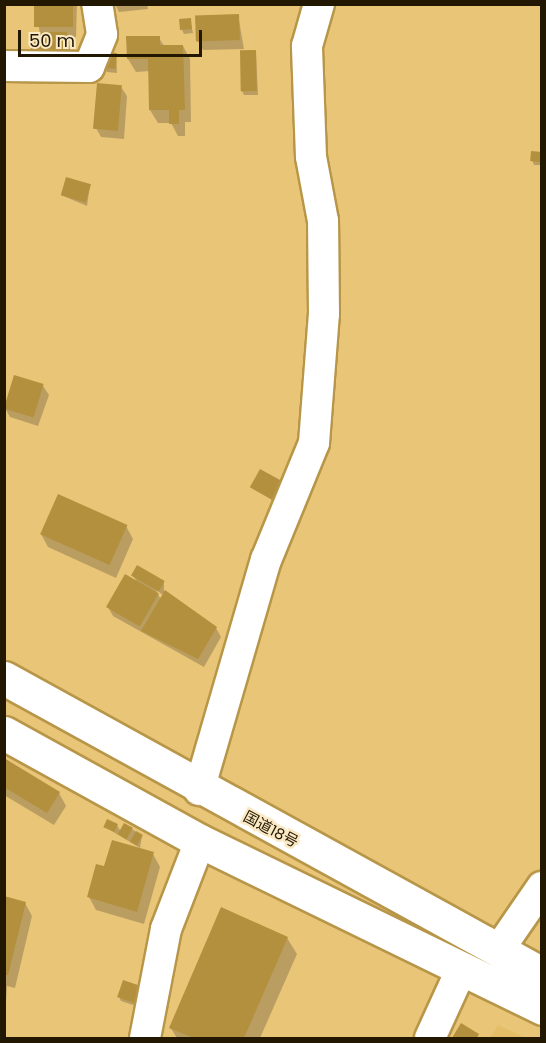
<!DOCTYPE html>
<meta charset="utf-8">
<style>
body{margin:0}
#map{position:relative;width:546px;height:1043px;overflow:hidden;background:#e9c578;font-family:Poppins,"Noto Sans JP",sans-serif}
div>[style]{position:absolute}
.built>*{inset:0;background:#e5be68}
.shadow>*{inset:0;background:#0003}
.building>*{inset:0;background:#b3903e;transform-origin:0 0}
.roads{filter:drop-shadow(2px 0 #b89649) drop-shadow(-2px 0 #b89649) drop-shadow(0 2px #b89649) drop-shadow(0 -2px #b89649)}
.minor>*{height:30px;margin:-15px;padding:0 15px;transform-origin:15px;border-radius:15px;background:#fff}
.highway>*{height:33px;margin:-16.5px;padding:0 16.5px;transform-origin:16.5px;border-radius:16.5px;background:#fff}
span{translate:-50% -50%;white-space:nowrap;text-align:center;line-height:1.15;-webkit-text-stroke:5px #fae9c4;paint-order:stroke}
.street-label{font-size:15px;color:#221701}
.frame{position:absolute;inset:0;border:6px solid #221701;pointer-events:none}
.scale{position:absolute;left:18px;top:30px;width:184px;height:27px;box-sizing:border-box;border:3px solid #221701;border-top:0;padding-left:8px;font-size:18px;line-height:21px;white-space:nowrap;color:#221701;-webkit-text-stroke:4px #fae9c4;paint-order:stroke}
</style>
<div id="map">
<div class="built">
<i style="clip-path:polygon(498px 1025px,526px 1038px,490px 1038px)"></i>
</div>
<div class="shadow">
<i style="clip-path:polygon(35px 4px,77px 4px,76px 37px,68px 37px,72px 62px,40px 34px)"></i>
<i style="clip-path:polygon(115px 4px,147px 4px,148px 9px,119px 12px)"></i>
<i style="clip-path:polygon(238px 15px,244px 49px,203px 50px,198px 41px)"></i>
<i style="clip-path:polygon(190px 19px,193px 33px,184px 34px,182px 30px)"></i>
<i style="clip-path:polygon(159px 38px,164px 46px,183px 46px,190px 59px,191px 122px,185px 122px,185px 136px,178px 136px,171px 123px,158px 123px,150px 110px,150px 71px,136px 72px,128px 59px)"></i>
<i style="clip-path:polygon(256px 52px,258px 95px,244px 95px,242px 91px)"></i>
<i style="clip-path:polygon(116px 54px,117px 73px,107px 72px,105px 68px)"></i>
<i style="clip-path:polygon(121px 87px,127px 96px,124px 139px,101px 137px,96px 128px)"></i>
<i style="clip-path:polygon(542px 154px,542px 165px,534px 165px,532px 160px)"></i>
<i style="clip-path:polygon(90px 185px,87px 206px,61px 195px)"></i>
<i style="clip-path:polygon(541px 189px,542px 189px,542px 207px,540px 204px)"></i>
<i style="clip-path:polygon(43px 386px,49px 395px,38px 426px,10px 417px,5px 408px)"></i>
<i style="clip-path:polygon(281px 482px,275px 502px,252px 487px)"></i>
<i style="clip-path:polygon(126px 526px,133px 539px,116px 578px,48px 547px,41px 534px)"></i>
<i style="clip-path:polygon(evenodd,133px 575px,164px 582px,164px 591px,216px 628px,221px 637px,204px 667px,113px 616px,108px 607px,138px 584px,133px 575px,156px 590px,163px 595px,161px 600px,156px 590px)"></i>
<i style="clip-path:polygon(4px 760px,59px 793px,66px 806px,54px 825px,4px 795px)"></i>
<i style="clip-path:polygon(117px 825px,121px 832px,132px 829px,142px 836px,140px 848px,105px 827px)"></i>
<i style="clip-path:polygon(153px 854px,160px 867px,144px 924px,96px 910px,89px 897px,106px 868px)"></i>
<i style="clip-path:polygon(4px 898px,25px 903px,32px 916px,15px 988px,7px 986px,5px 1018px)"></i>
<i style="clip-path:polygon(287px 938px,297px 954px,260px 1038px,177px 1038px,170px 1027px)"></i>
<i style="clip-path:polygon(139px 987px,136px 1006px,121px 1001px,119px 997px)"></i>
</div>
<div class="building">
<i style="left:34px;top:5px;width:39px;height:22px"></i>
<i style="left:239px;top:14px;width:26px;height:44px;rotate:88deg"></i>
<i style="left:191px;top:18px;width:11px;height:12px;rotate:85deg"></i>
<i style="left:31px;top:32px;width:36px;height:21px"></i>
<i style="clip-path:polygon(126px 36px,160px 36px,160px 45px,183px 45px,185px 110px,179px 110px,179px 124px,169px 124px,169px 110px,149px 110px,148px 59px,127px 59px)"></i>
<i style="left:256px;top:50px;width:41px;height:16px;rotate:89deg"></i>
<i style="left:104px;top:52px;width:13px;height:16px;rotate:4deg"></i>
<i style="left:97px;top:83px;width:25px;height:46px;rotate:5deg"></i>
<i style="left:531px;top:151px;width:11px;height:10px;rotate:5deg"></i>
<i style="left:66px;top:177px;width:26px;height:19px;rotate:16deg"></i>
<i style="left:14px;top:375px;width:31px;height:35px;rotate:17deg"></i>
<i style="left:260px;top:469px;width:25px;height:21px;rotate:29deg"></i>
<i style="left:58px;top:494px;width:76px;height:44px;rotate:24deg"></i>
<i style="left:137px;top:565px;width:32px;height:12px;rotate:30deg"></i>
<i style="left:125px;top:574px;width:39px;height:38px;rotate:30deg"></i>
<i style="clip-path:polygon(165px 590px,217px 627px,198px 659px,141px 631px)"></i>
<i style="clip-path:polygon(4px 758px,60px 792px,47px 813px,4px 787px)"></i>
<i style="left:107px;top:819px;width:12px;height:9px;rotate:24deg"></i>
<i style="left:124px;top:823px;width:10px;height:13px;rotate:29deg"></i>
<i style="left:136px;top:831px;width:8px;height:12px;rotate:30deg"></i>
<i style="clip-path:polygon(112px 840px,154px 852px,137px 912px,87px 897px,96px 864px,104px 866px)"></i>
<i style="clip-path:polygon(4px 896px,26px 902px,8px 975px,4px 975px)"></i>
<i style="clip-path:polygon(221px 907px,288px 937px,244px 1038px,194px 1038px,169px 1028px)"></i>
<i style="left:123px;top:980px;width:18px;height:18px;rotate:19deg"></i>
<i style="clip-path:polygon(461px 1023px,479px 1034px,477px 1038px,452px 1038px)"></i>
</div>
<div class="roads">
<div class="minor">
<i style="left:4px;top:66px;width:85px;rotate:0.7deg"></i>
<i style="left:89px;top:67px;width:35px;rotate:-68deg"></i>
<i style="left:102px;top:34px;width:30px;rotate:-99deg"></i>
<i style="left:199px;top:790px;width:240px;rotate:-73.8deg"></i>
<i style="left:266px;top:560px;width:126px;rotate:-67.7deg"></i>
<i style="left:314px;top:443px;width:129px;rotate:-85.6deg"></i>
<i style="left:324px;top:314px;width:93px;rotate:-90.6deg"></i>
<i style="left:323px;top:221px;width:65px;rotate:-100.6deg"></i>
<i style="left:311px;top:157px;width:111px;rotate:-92.1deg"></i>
<i style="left:307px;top:46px;width:44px;rotate:-74.1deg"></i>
<i style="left:498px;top:951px;width:78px;rotate:-55.5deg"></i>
<i style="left:145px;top:1038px;width:111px;rotate:-79.1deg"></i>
<i style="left:166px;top:929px;width:94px;rotate:-68.9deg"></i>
<i style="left:430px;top:1038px;width:77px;rotate:-65.4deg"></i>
</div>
<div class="highway">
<i style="left:4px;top:678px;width:614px;rotate:28.82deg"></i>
<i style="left:4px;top:733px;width:224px;rotate:28.9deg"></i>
<i style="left:200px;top:841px;width:381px;rotate:26deg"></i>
</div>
</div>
<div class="street-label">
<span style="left:271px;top:829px;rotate:28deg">国道18号</span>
</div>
<div class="frame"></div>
<div class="scale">50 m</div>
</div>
